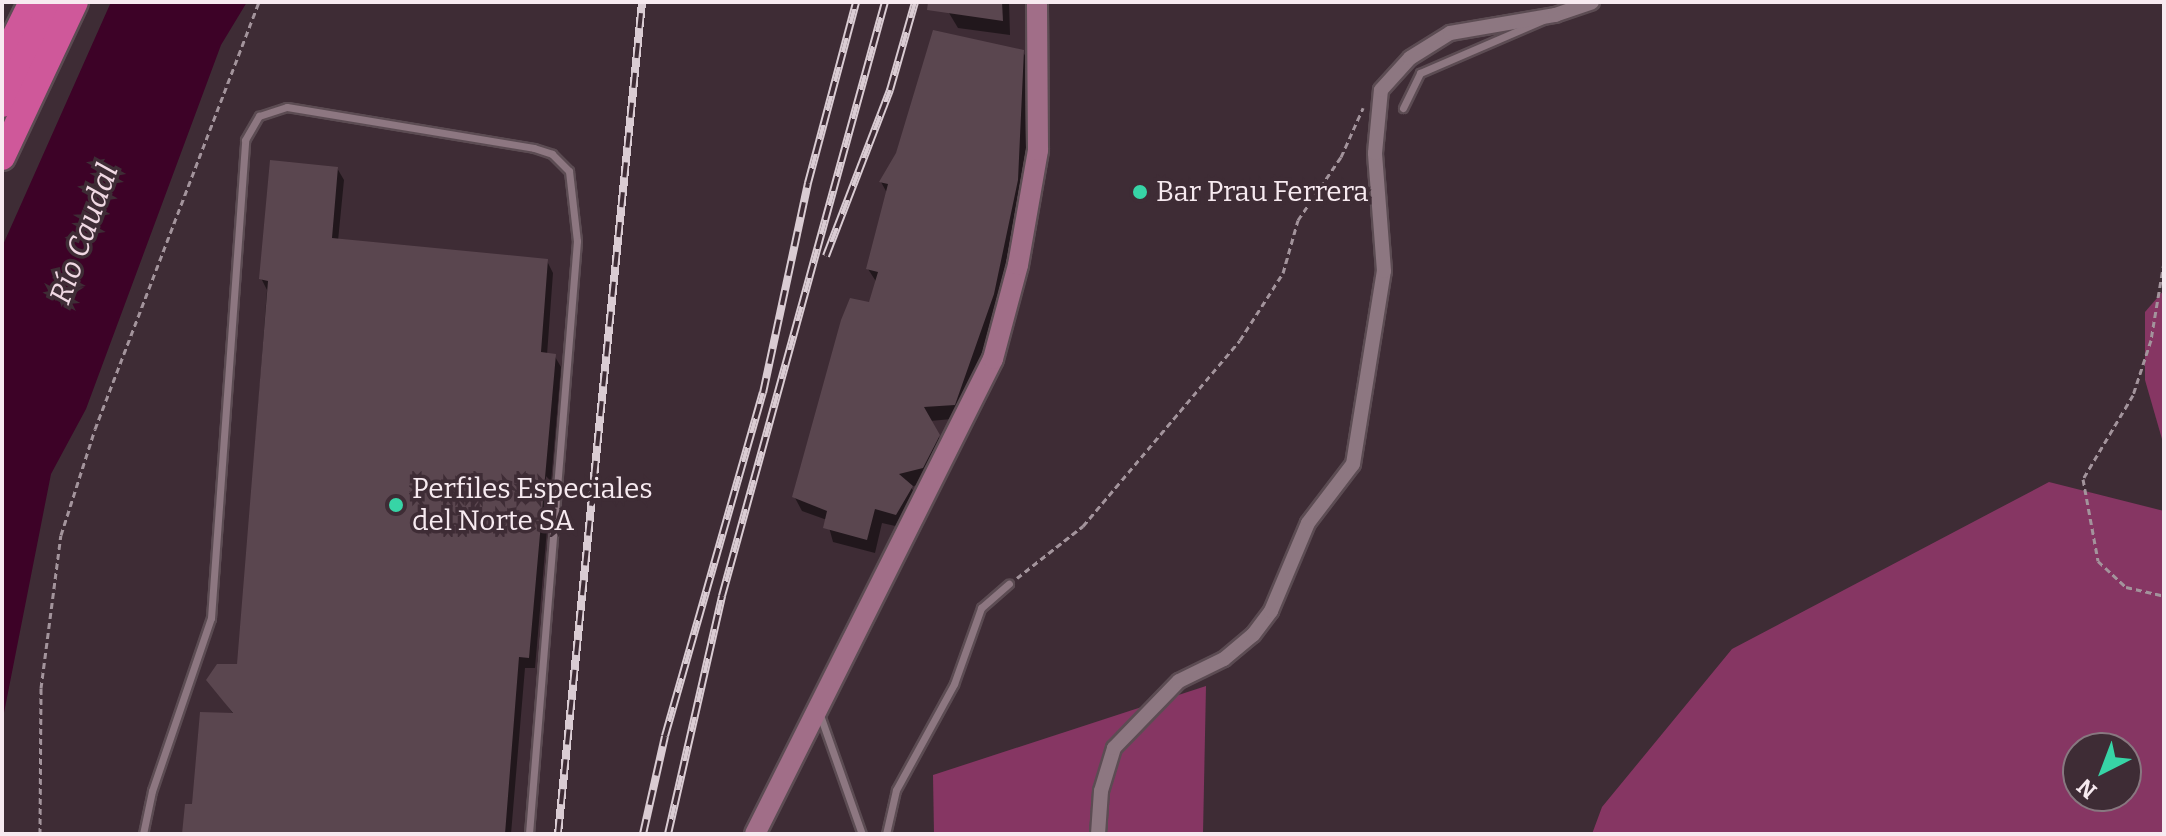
<!DOCTYPE html>
<meta charset="utf-8">
<style>
body{margin:0}
#map{position:relative;width:2166px;height:836px;overflow:hidden;background:#3e2c35;font-family:Bitter,serif}
div>[style]{position:absolute}
.forest>*{inset:0;background:#863663}
.water>*{inset:0;background:#3d0227}
.shadow>*{inset:0;background:#0007}
.building>*{inset:0;background:#5a464f}
.path>*{height:3px;margin-top:-1.5px;transform-origin:0;background:repeating-linear-gradient(90deg,#a3949c 0 6px,transparent 0 10px)}
.roads{filter:drop-shadow(2px 0 #5c4c53) drop-shadow(-2px 0 #5c4c53) drop-shadow(0 2px #5c4c53) drop-shadow(0 -2px #5c4c53)}
.lane>*{height:7px;margin:-3.5px;padding:0 3.5px;transform-origin:3.5px;border-radius:3.5px;background:#8d7781}
.street>*{height:14px;margin:-7px;padding:0 7px;transform-origin:7px;border-radius:7px;background:#8d7781}
.secondary>*{height:20px;margin:-10px;padding:0 10px;transform-origin:10px;border-radius:10px;background:#a16e88}
.highway>*{height:26px;margin:-13px;padding:0 13px;transform-origin:13px;border-radius:13px;background:#cf589a}
.rail>*{height:8px;margin-top:-4px;transform-origin:0;background:repeating-linear-gradient(90deg,#3e2c35 0 15px,#daccd3 0 30px);box-sizing:border-box;border-block:2px solid #daccd3}
.dots>*{width:22px;height:22px;translate:-50% -50%;box-sizing:border-box;border:4px solid #3e2c35;border-radius:50%}
span{translate:-50% -50%;white-space:nowrap;text-align:center;line-height:1.15;-webkit-text-stroke:7px #3e2c35;paint-order:stroke}
.poi-label{font-size:28px;color:#f7eaf0}
.left{translate:0 -50%;text-align:left}
.water-label{font-size:30px;color:#f0d8e3;font-style:italic}
.frame{position:absolute;inset:0;border:4px solid #f7eaf0;pointer-events:none}
.north{position:absolute;left:2062px;top:732px;width:80px;height:80px;box-sizing:border-box;background:#3e2c35;border:2px solid #887880;border-radius:50%;rotate:222deg;font-size:22px;font-weight:700;line-height:32px;text-align:center;color:#f7eaf0}
.north::after{content:'';display:block;margin:auto;width:28px;height:36px;background:#37d4a6;clip-path:polygon(50% 0,100% 100%,50% 72%,0 100%)}
</style>
<div id="map">
<div class="forest">
<i style="clip-path:polygon(2164px 290px,2164px 446px,2145px 380px,2145px 312px)"></i>
<i style="clip-path:polygon(evenodd,2049px 482px,2164px 511px,2164px 834px,1592px 834px,1602px 807px,1732px 649px,2049px 482px,2078px 748px,2126px 748px,2126px 796px,2078px 796px,2078px 748px)"></i>
<i style="clip-path:polygon(1206px 686px,1203px 834px,934px 834px,933px 775px)"></i>
</div>
<div class="water">
<i style="clip-path:polygon(111px 2px,247px 2px,221px 45px,86px 409px,51px 474px,2px 723px,2px 247px)"></i>
</div>
<div class="shadow">
<i style="clip-path:polygon(953px 2px,1009px 2px,1010px 35px,958px 28px,949px 13px)"></i>
<i style="clip-path:polygon(1023px 52px,1031px 66px,1032px 135px,1001px 309px,963px 418px,930px 421px,947px 451px,930px 481px,911px 487px,919px 502px,904px 528px,882px 523px,875px 553px,833px 542px,827px 520px,802px 511px,794px 496px,877px 283px,868px 269px,887px 193px,881px 182px)"></i>
<i style="clip-path:polygon(337px 168px,344px 180px,338px 241px,547px 261px,553px 273px,547px 355px,554px 355px,561px 367px,535px 668px,525px 668px,511px 834px,184px 834px,234px 715px,209px 680px,239px 666px,267px 290px,261px 278px)"></i>
</div>
<div class="building">
<i style="clip-path:polygon(928px 2px,1002px 2px,1003px 21px,927px 10px)"></i>
<i style="clip-path:polygon(933px 30px,1024px 50px,1018px 180px,994px 294px,955px 405px,924px 407px,940px 435px,923px 468px,899px 474px,913px 486px,896px 515px,875px 509px,867px 540px,823px 528px,827px 511px,792px 497px,841px 320px,850px 298px,869px 302px,878px 272px,866px 269px,888px 184px,879px 182px,896px 153px)"></i>
<i style="clip-path:polygon(270px 160px,338px 167px,332px 238px,548px 259px,541px 352px,556px 354px,529px 658px,519px 657px,505px 834px,182px 834px,185px 804px,192px 804px,200px 712px,233px 713px,206px 680px,217px 664px,237px 664px,268px 281px,259px 279px)"></i>
</div>
<div class="path">
<i style="left:2164px;top:262px;width:79px;rotate:99.5deg"></i>
<i style="left:2151px;top:340px;width:58px;rotate:108.1deg"></i>
<i style="left:2133px;top:395px;width:98px;rotate:120.8deg"></i>
<i style="left:2083px;top:479px;width:83px;rotate:79.6deg"></i>
<i style="left:2098px;top:561px;width:38px;rotate:43deg"></i>
<i style="left:2126px;top:587px;width:39px;rotate:13deg"></i>
<i style="left:1017px;top:578px;width:84px;rotate:-38.2deg"></i>
<i style="left:1083px;top:526px;width:243px;rotate:-49.8deg"></i>
<i style="left:1240px;top:340px;width:80px;rotate:-57.3deg"></i>
<i style="left:1283px;top:273px;width:55px;rotate:-74.2deg"></i>
<i style="left:1298px;top:220px;width:76px;rotate:-55.7deg"></i>
<i style="left:1341px;top:157px;width:54px;rotate:-65.8deg"></i>
<i style="left:40px;top:834px;width:146px;rotate:-89.6deg"></i>
<i style="left:41px;top:688px;width:154px;rotate:-82.6deg"></i>
<i style="left:61px;top:535px;width:111px;rotate:-72.2deg"></i>
<i style="left:95px;top:429px;width:457px;rotate:-69deg"></i>
</div>
<div class="roads">
<div class="lane">
<i style="left:1403px;top:108px;width:39px;rotate:-64deg"></i>
<i style="left:1420px;top:73px;width:134px;rotate:-23.3deg"></i>
<i style="left:820px;top:715px;width:126px;rotate:70.6deg"></i>
<i style="left:143px;top:834px;width:44px;rotate:-78.2deg"></i>
<i style="left:152px;top:791px;width:183px;rotate:-71.2deg"></i>
<i style="left:211px;top:618px;width:479px;rotate:-85.9deg"></i>
<i style="left:245px;top:140px;width:28px;rotate:-60deg"></i>
<i style="left:259px;top:116px;width:29px;rotate:-18deg"></i>
<i style="left:287px;top:107px;width:250px;rotate:9.4deg"></i>
<i style="left:534px;top:148px;width:19px;rotate:18deg"></i>
<i style="left:552px;top:154px;width:24px;rotate:45deg"></i>
<i style="left:569px;top:171px;width:70px;rotate:83.5deg"></i>
<i style="left:577px;top:241px;width:595px;rotate:94.63deg"></i>
<i style="left:886px;top:834px;width:45px;rotate:-77.2deg"></i>
<i style="left:896px;top:790px;width:121px;rotate:-61.3deg"></i>
<i style="left:954px;top:684px;width:81px;rotate:-70.4deg"></i>
<i style="left:981px;top:608px;width:37px;rotate:-41deg"></i>
</div>
<div class="street">
<i style="left:1098px;top:834px;width:43px;rotate:-86deg"></i>
<i style="left:1101px;top:791px;width:45px;rotate:-73.2deg"></i>
<i style="left:1114px;top:748px;width:93px;rotate:-45.9deg"></i>
<i style="left:1179px;top:681px;width:50px;rotate:-26.1deg"></i>
<i style="left:1224px;top:659px;width:38px;rotate:-40deg"></i>
<i style="left:1253px;top:635px;width:30px;rotate:-53deg"></i>
<i style="left:1271px;top:611px;width:95px;rotate:-67.2deg"></i>
<i style="left:1308px;top:523px;width:74px;rotate:-52.7deg"></i>
<i style="left:1353px;top:464px;width:195px;rotate:-80.9deg"></i>
<i style="left:1384px;top:271px;width:118px;rotate:-94.4deg"></i>
<i style="left:1375px;top:153px;width:63px;rotate:-84.6deg"></i>
<i style="left:1381px;top:90px;width:43px;rotate:-47.8deg"></i>
<i style="left:1410px;top:58px;width:47px;rotate:-32deg"></i>
<i style="left:1450px;top:33px;width:107px;rotate:-9.7deg"></i>
<i style="left:1555px;top:15px;width:39px;rotate:-19deg"></i>
</div>
<div class="secondary">
<i style="left:755px;top:834px;width:531px;rotate:-63.39deg"></i>
<i style="left:993px;top:359px;width:97px;rotate:-75.1deg"></i>
<i style="left:1018px;top:265px;width:117px;rotate:-80.1deg"></i>
<i style="left:1038px;top:150px;width:148px;rotate:-90.4deg"></i>
</div>
<div class="highway">
<i style="left:2px;top:63px;width:68px;rotate:-63.8deg"></i>
<i style="left:2px;top:104px;width:114px;rotate:-63deg"></i>
<i style="left:2px;top:157px;width:171px;rotate:-64.8deg"></i>
</div>
</div>
<div class="rail">
<i style="left:826px;top:256px;width:178px;rotate:-68.9deg"></i>
<i style="left:890px;top:90px;width:91px;rotate:-74.1deg"></i>
<i style="left:558px;top:834px;width:836px;rotate:-84.23deg"></i>
<i style="left:643px;top:834px;width:100px;rotate:-77.3deg"></i>
<i style="left:665px;top:736px;width:357px;rotate:-74.1deg"></i>
<i style="left:763px;top:393px;width:215px;rotate:-77.9deg"></i>
<i style="left:808px;top:183px;width:187px;rotate:-75.1deg"></i>
<i style="left:668px;top:834px;width:244px;rotate:-77.2deg"></i>
<i style="left:722px;top:596px;width:616px;rotate:-74.66deg"></i>
</div>
<div class="dots">
<i style="left:1140px;top:192px;background:#37d4a6"></i>
<i style="left:396px;top:505px;background:#37d4a6"></i>
</div>
<div class="poi-label">
<span class="left" style="left:1156px;top:192px">Bar Prau Ferrera</span>
<span class="left" style="left:412px;top:505px">Perfiles Especiales<br>del Norte SA</span>
</div>
<div class="water-label">
<span style="left:84px;top:234px;rotate:-70deg">Río Caudal</span>
</div>
<div class="frame"></div>
<div class="north">N</div>
</div>
